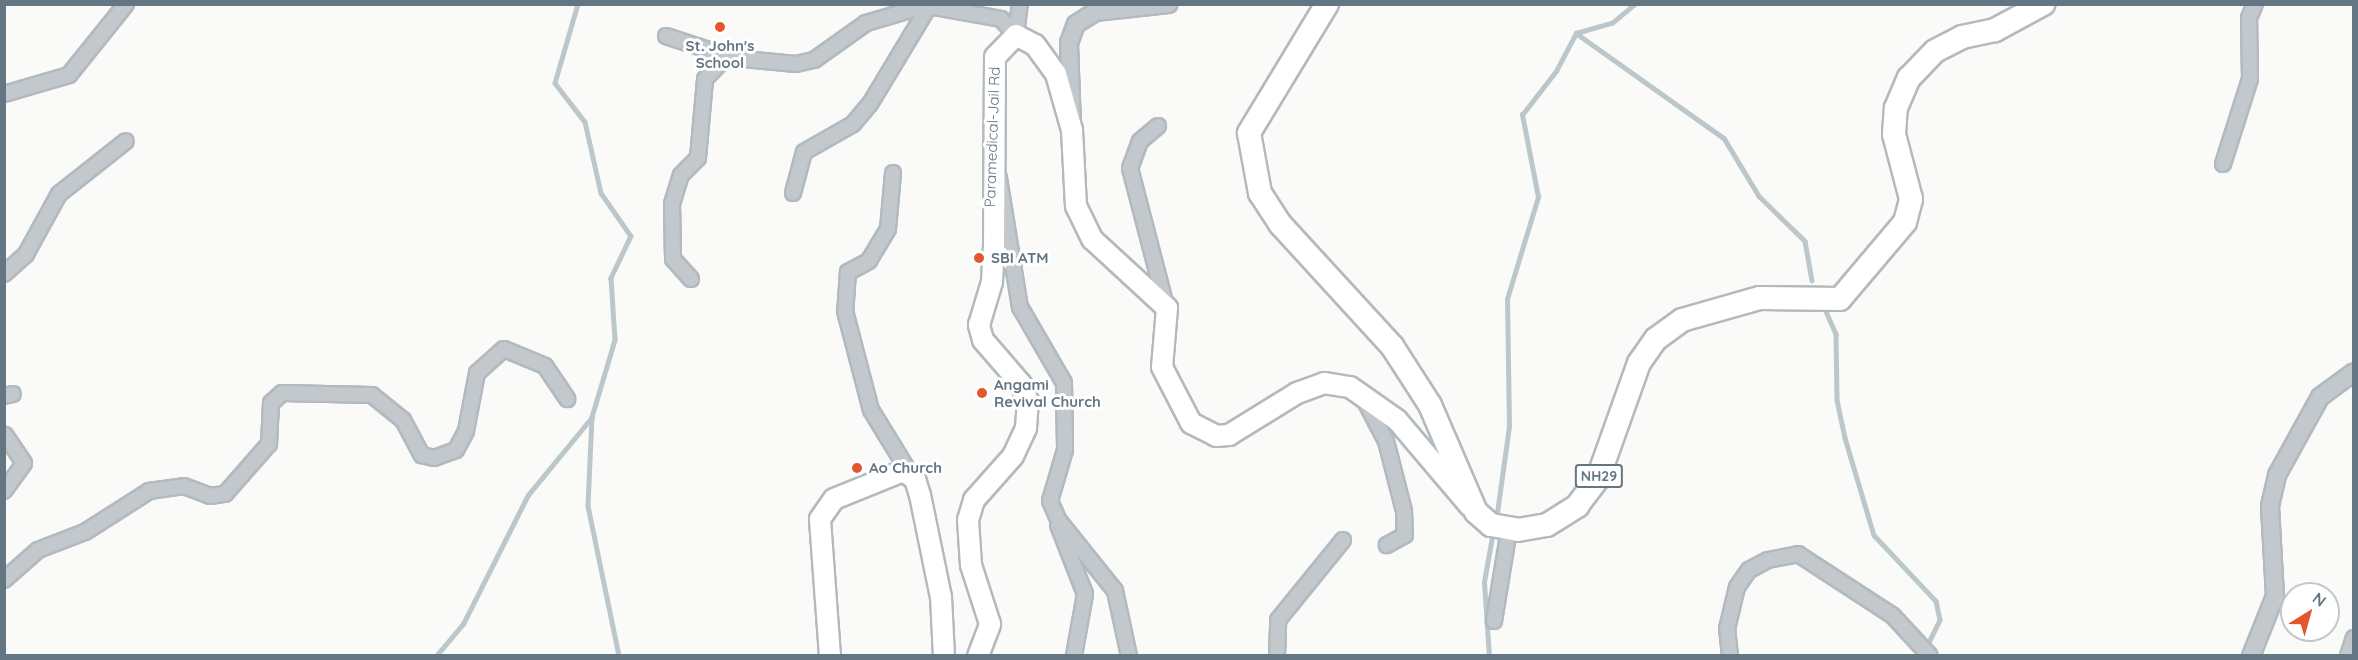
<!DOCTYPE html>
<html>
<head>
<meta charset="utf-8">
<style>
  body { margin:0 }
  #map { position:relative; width:2358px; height:660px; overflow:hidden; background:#fafaf8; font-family:Quicksand,sans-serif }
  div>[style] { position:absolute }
  .stream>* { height:4.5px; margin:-2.25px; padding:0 2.25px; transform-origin:2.25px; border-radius:2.25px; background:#bbc7cb }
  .roads { filter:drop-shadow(2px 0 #b3babf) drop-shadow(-2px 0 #b3babf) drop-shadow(0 2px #b3babf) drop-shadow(0 -2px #b3babf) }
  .minor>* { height:14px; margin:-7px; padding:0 7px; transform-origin:7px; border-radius:7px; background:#c3c8cc }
  .tertiary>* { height:16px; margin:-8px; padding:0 8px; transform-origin:8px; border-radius:8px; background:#c3c8cc }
  .secondary>* { height:20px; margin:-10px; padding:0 10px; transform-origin:10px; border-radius:10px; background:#fff }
  .trunk>* { height:22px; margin:-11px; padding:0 11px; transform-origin:11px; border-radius:11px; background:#fff }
  .dots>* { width:16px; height:16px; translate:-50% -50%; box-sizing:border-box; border:3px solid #fff; border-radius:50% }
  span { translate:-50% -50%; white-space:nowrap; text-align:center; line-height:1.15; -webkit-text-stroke:6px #fff; paint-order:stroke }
  .shield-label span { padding:2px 4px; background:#fff; border:2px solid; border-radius:4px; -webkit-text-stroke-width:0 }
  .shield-label { font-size:14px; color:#657683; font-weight:700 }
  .poi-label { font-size:15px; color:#657683; font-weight:700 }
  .left { translate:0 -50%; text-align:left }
  .street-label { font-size:15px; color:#657683 }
  .frame { position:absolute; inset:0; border:6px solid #657683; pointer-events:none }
  .north { position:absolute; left:2280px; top:582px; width:60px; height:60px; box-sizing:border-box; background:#fff; border:2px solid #c1c8cd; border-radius:50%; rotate:37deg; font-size:16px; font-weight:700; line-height:24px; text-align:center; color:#657683 }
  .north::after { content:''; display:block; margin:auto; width:21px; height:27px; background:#e4572e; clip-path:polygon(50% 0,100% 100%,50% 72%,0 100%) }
</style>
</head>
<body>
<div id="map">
  <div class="stream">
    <div style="left:578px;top:4px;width:82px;rotate:106.2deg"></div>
    <div style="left:555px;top:83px;width:49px;rotate:52.4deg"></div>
    <div style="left:585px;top:122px;width:73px;rotate:77.3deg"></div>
    <div style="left:601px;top:193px;width:52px;rotate:55.1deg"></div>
    <div style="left:631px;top:236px;width:47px;rotate:115.5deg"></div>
    <div style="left:611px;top:278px;width:62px;rotate:86.3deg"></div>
    <div style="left:615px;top:340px;width:80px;rotate:106.6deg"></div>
    <div style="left:592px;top:417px;width:89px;rotate:92.6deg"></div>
    <div style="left:588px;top:506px;width:153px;rotate:78.3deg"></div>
    <div style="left:1576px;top:33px;width:181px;rotate:35.4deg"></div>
    <div style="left:1724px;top:138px;width:68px;rotate:58.9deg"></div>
    <div style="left:1759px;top:196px;width:64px;rotate:44.4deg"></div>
    <div style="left:1805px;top:241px;width:40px;rotate:80deg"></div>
    <div style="left:1824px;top:307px;width:30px;rotate:66deg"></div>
    <div style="left:1836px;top:334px;width:66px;rotate:89.1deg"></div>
    <div style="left:1837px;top:400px;width:39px;rotate:78deg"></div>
    <div style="left:1845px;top:438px;width:101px;rotate:73.4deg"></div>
    <div style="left:1874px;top:535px;width:91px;rotate:46.8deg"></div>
    <div style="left:1936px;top:601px;width:19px;rotate:78deg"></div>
    <div style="left:1940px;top:620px;width:32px;rotate:116deg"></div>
    <div style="left:1496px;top:520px;width:95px;rotate:-82.1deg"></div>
    <div style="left:1509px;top:426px;width:127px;rotate:-90.9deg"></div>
    <div style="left:1507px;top:299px;width:107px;rotate:-73.1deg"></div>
    <div style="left:1538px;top:197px;width:84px;rotate:-101deg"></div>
    <div style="left:1522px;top:115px;width:56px;rotate:-52.3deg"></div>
    <div style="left:1556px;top:71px;width:43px;rotate:-62.2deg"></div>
    <div style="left:1576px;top:33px;width:37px;rotate:-16deg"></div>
    <div style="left:1612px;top:23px;width:30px;rotate:-40deg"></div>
    <div style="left:436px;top:656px;width:42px;rotate:-49.8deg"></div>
    <div style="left:463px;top:624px;width:144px;rotate:-63.3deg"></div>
    <div style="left:528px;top:495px;width:101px;rotate:-50.6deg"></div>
    <div style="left:1489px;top:656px;width:74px;rotate:-93.9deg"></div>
    <div style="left:1484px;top:582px;width:52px;rotate:-80deg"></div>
  </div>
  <div class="roads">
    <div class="minor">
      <div style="left:1016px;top:35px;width:31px;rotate:-83deg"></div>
      <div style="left:666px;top:36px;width:71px;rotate:18.2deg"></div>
      <div style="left:733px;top:58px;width:63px;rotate:5.4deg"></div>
      <div style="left:796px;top:64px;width:18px;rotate:-13deg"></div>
      <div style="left:814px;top:60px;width:64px;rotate:-35.4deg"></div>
      <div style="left:866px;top:23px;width:64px;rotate:-16.4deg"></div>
      <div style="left:4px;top:94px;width:68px;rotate:-16.3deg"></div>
      <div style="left:69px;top:75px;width:91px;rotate:-51.2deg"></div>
      <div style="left:1158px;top:126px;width:23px;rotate:140deg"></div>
      <div style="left:1140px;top:141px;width:29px;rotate:110deg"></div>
      <div style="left:1130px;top:168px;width:143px;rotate:75.4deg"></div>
      <div style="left:2223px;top:164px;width:89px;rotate:-72.4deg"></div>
      <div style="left:2250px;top:79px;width:61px;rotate:-90.9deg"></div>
      <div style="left:2249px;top:18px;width:15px;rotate:-67deg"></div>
      <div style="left:893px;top:173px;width:56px;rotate:95.1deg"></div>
      <div style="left:888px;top:229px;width:37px;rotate:121deg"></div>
      <div style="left:869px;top:261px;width:24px;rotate:152deg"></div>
      <div style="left:848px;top:272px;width:39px;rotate:94deg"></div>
      <div style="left:845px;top:311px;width:102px;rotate:75.3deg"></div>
      <div style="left:871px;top:410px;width:73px;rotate:58.5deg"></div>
      <div style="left:999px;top:178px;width:131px;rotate:80.8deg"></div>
      <div style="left:1020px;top:307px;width:88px;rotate:59.9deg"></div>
      <div style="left:1064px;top:383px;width:67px;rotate:89.1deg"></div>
      <div style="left:1065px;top:450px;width:53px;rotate:106.4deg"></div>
      <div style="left:1050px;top:501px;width:22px;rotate:66deg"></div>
      <div style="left:1059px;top:521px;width:90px;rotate:51.3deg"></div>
      <div style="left:1115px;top:591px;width:66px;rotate:77.8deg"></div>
      <div style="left:793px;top:193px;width:42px;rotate:-75deg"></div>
      <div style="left:804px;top:152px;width:56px;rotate:-29.7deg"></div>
      <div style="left:853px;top:124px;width:26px;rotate:-50deg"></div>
      <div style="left:870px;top:104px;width:114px;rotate:-59deg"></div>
      <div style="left:929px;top:6px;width:73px;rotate:10.2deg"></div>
      <div style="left:1001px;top:19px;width:22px;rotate:47deg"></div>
      <div style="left:4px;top:274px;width:30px;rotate:-42deg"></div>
      <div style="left:26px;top:254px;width:68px;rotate:-61.2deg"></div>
      <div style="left:59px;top:194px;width:85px;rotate:-38.3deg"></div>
      <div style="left:691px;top:279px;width:27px;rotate:-132deg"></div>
      <div style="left:673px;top:259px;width:55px;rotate:-91deg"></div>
      <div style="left:672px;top:204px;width:30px;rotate:-73deg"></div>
      <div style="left:681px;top:175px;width:24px;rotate:-45deg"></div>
      <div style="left:698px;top:158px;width:79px;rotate:-84.9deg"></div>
      <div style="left:705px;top:79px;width:32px;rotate:-46deg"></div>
      <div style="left:4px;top:396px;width:9px;rotate:-13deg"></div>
      <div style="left:1364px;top:399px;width:47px;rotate:62.4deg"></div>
      <div style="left:1386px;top:441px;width:72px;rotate:75.6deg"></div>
      <div style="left:1404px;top:511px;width:24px;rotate:88deg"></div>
      <div style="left:1405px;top:535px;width:21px;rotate:151deg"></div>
      <div style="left:4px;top:491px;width:34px;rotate:-54deg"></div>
      <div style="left:24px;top:463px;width:34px;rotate:-124deg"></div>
      <div style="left:1058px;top:525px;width:74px;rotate:68.6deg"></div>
      <div style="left:1085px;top:594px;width:63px;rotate:100.1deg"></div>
      <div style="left:4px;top:580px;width:45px;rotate:-41.4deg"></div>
      <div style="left:38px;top:550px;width:50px;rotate:-21deg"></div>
      <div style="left:85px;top:532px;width:76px;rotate:-32.6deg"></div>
      <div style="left:149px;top:491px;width:35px;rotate:-8deg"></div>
      <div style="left:184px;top:486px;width:28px;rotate:21deg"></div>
      <div style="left:210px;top:496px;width:15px;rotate:-8deg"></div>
      <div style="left:225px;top:494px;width:67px;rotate:-48.7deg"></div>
      <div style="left:269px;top:444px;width:41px;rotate:-87.2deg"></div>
      <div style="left:271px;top:403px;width:15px;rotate:-42deg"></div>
      <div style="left:282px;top:393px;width:90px;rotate:1.3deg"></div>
      <div style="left:372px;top:395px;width:40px;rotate:39deg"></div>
      <div style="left:403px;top:420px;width:40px;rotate:62deg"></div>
      <div style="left:422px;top:455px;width:12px;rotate:14deg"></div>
      <div style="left:434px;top:458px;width:23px;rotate:-20deg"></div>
      <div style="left:456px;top:450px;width:21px;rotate:-62deg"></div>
      <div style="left:466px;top:431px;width:59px;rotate:-79.3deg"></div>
      <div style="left:477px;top:373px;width:36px;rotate:-42deg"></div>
      <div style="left:504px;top:349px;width:44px;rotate:22.5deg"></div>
      <div style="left:545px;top:366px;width:40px;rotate:56deg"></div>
      <div style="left:1494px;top:621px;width:93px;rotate:-80.7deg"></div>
      <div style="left:1277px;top:656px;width:36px;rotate:-88deg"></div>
      <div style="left:1278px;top:620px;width:103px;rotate:-50.9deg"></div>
      <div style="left:1730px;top:656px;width:27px;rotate:-96deg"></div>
      <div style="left:1727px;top:629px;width:43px;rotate:-76.6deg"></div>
      <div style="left:1737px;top:587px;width:21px;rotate:-55deg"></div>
      <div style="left:1749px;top:570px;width:21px;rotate:-28deg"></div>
      <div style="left:1768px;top:560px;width:31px;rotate:-11deg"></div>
      <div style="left:1798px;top:554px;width:113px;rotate:33.1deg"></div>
      <div style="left:1893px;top:616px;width:54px;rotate:47.2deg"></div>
      <div style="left:2348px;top:656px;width:19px;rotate:-72deg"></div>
    </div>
    <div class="tertiary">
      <div style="left:1072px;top:126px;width:83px;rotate:-92.1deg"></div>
      <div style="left:1069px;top:43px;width:20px;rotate:-70deg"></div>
      <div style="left:1076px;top:24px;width:22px;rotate:-32deg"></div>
      <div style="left:1095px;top:12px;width:74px;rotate:-6.2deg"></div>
      <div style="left:2251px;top:656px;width:65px;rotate:-68.2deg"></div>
      <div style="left:2275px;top:596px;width:90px;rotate:-93.2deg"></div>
      <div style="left:2270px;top:506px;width:32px;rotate:-77deg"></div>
      <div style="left:2277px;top:475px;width:89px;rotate:-61.1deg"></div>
      <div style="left:2320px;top:397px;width:42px;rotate:-36.3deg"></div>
    </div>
    <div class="secondary">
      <div style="left:830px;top:656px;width:137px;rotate:-94.2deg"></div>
      <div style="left:820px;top:519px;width:24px;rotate:-55deg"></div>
      <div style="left:834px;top:499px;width:74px;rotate:-22.1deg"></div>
      <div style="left:903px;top:471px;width:14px;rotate:34deg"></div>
      <div style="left:915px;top:479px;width:17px;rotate:73deg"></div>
      <div style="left:920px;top:495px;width:104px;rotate:78.4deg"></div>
      <div style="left:941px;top:597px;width:59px;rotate:87.1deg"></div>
      <div style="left:978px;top:656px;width:34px;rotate:-69deg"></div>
      <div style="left:990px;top:624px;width:62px;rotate:-107.9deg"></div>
      <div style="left:971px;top:565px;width:45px;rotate:-93.8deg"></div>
      <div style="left:968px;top:520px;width:21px;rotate:-73deg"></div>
      <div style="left:974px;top:500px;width:59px;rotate:-48.4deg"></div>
      <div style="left:1013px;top:456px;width:31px;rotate:-65deg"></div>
      <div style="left:1026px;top:428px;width:27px;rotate:-86deg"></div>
      <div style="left:1028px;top:401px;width:18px;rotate:-112deg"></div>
      <div style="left:1021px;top:384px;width:58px;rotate:-130.8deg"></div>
      <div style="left:983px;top:340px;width:16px;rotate:-105deg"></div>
      <div style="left:979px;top:325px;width:45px;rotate:-73.2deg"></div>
      <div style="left:992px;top:282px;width:33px;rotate:-87deg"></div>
      <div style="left:994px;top:249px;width:192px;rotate:-89.7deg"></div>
      <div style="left:995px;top:57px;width:30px;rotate:-46deg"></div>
      <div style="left:1016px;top:35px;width:21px;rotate:28deg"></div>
      <div style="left:1035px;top:45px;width:36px;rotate:54deg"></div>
      <div style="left:1056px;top:74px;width:58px;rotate:74.1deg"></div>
      <div style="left:1072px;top:130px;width:76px;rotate:87deg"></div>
      <div style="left:1076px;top:206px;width:37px;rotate:64deg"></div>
      <div style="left:1092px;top:239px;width:102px;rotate:42.6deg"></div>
      <div style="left:1167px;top:308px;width:59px;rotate:94.8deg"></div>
      <div style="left:1162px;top:367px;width:63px;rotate:62.6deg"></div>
      <div style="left:1191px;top:423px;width:28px;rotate:27deg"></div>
      <div style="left:1216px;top:436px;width:13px;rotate:-4deg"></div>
      <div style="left:1229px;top:435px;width:80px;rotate:-31.7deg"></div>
      <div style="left:1297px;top:393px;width:29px;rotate:-20deg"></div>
      <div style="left:1324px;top:383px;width:26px;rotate:9deg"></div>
      <div style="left:1350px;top:387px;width:57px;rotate:35.1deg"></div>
      <div style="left:1397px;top:420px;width:113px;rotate:49.7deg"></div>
    </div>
    <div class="trunk">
      <div style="left:1327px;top:4px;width:151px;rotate:121.2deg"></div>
      <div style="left:1249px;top:133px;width:61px;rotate:79.6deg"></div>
      <div style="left:1260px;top:193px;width:38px;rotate:57deg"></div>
      <div style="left:1281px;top:225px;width:164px;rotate:47.5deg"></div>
      <div style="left:1392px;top:346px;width:70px;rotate:57.2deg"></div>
      <div style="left:1430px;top:405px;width:116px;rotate:66.7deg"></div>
      <div style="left:1476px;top:512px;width:20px;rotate:41deg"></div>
      <div style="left:1491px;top:525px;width:27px;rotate:10deg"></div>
      <div style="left:1518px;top:530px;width:29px;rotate:-10deg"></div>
      <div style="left:1547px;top:525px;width:36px;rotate:-32deg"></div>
      <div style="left:1577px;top:506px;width:35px;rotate:-53deg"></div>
      <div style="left:1598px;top:478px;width:122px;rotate:-70.4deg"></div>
      <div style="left:1639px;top:363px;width:29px;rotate:-55deg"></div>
      <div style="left:1656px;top:339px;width:32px;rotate:-36deg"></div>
      <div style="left:1682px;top:320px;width:81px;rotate:-15.8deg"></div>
      <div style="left:1760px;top:298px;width:80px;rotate:0.7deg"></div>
      <div style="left:1840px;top:299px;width:101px;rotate:-49.8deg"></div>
      <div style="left:1905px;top:222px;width:24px;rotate:-75deg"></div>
      <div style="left:1911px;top:199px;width:67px;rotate:-104.7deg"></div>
      <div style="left:1894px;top:134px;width:26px;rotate:-86deg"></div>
      <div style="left:1896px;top:108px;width:33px;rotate:-67deg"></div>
      <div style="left:1909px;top:78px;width:37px;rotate:-46deg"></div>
      <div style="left:1935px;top:51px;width:30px;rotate:-27deg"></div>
      <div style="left:1962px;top:37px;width:34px;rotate:-12deg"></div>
      <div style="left:1995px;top:30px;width:55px;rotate:-28.4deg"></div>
    </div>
  </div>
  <div class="dots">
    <div style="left:720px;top:27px;background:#e4572e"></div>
    <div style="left:979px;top:258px;background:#e4572e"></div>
    <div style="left:982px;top:393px;background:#e4572e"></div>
    <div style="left:857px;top:468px;background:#e4572e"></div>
  </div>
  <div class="shield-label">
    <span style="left:1599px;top:476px">NH29</span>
  </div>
  <div class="poi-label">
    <span style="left:720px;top:54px">St. John's<br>School</span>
    <span class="left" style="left:991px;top:258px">SBI ATM</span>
    <span class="left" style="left:994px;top:393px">Angami<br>Revival Church</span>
    <span class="left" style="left:869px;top:468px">Ao Church</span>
  </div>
  <div class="street-label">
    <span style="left:992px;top:137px;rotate:-88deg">Paramedical-Jail Rd</span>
  </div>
  <div class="frame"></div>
  <div class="north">N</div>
</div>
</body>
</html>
